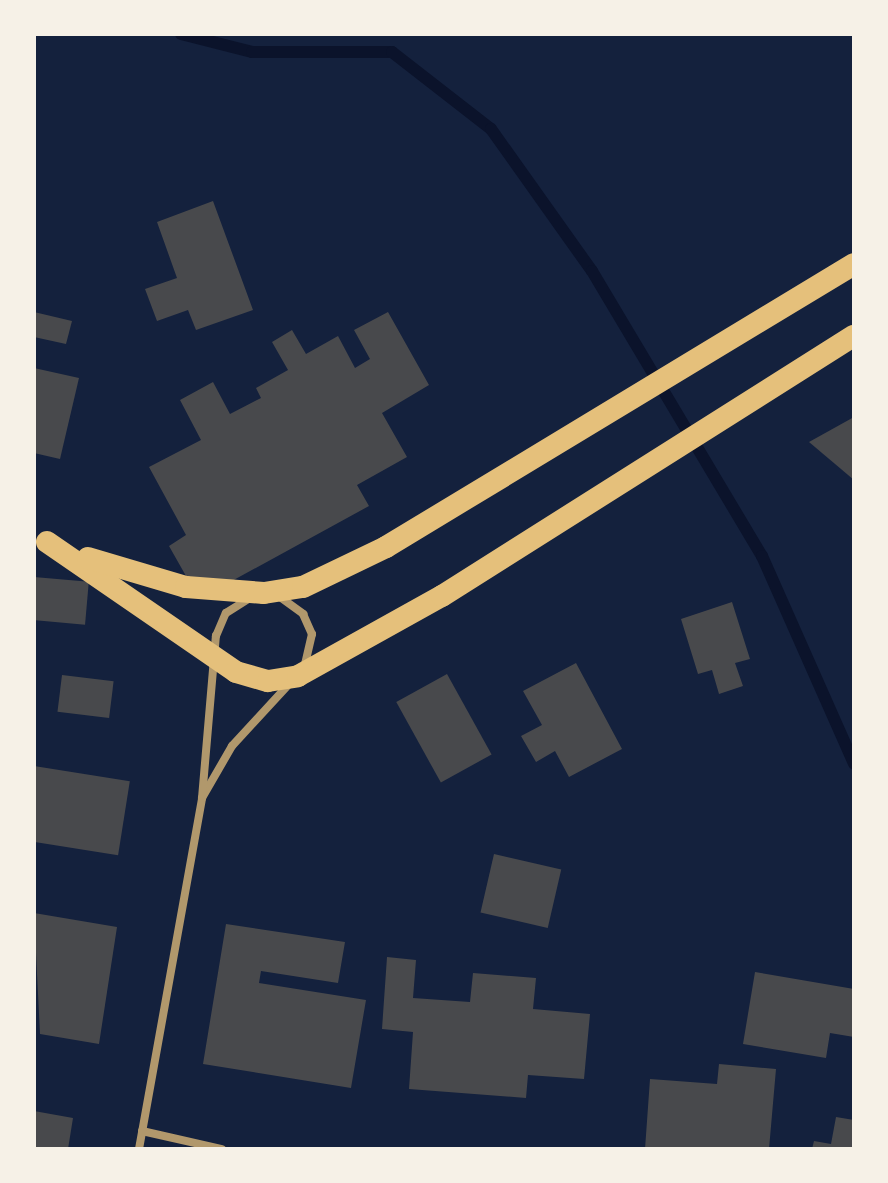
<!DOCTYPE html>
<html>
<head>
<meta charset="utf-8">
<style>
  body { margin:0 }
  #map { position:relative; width:888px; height:1183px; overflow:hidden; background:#14213d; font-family:"Public Sans",sans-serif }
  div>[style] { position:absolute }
  .stream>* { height:12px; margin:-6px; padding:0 6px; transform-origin:6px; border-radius:6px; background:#0b132b }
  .building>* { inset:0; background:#48494c; transform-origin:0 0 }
  .minor>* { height:8px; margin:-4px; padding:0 4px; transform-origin:4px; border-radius:4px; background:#b1986c }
  .trunk>* { height:22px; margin:-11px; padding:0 11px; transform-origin:11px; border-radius:11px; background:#e5c07b }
  span { translate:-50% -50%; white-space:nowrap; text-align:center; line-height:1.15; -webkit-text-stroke:6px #f6f1e7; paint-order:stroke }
  .frame { position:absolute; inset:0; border:36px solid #f6f1e7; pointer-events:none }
</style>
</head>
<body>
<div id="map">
  <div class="stream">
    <div style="left:181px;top:34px;width:73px;rotate:14.2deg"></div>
    <div style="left:252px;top:52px;width:140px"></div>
    <div style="left:392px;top:52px;width:125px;rotate:37.9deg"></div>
    <div style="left:491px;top:129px;width:174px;rotate:54.6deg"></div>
    <div style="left:592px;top:271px;width:332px;rotate:59.2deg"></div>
    <div style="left:762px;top:556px;width:227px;rotate:66.1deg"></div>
  </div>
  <div class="building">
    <div style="clip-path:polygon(213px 201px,253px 310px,196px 330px,188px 310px,157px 321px,145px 289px,177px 278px,157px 222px)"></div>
    <div style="clip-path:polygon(34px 312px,72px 321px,66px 344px,34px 337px)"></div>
    <div style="clip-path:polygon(388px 312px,429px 385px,382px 413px,407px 457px,357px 485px,369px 506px,199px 599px,169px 546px,186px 535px,149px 467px,201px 440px,180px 400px,213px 382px,230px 414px,261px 398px,256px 388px,288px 370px,272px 342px,292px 330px,306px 354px,338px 336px,355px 368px,370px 359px,354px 330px)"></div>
    <div style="clip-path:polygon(34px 368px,79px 378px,60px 459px,34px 453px)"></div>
    <div style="clip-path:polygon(854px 417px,854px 480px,809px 442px)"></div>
    <div style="left:34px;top:577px;width:55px;height:43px;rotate:5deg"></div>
    <div style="clip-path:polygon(732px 602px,750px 659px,735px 663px,743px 686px,719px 694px,712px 670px,698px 674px,681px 619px)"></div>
    <div style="clip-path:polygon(576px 663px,622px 749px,569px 777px,555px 751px,536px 762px,521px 736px,542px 725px,523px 691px)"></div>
    <div style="left:447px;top:674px;width:92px;height:58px;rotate:61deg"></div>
    <div style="left:62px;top:675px;width:52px;height:37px;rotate:7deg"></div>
    <div style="left:34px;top:766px;width:97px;height:75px;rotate:9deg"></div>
    <div style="left:494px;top:854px;width:69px;height:60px;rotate:13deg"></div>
    <div style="clip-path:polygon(34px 913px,117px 927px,99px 1044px,40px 1034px)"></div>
    <div style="clip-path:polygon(226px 924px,345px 942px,338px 983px,261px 971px,259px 983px,366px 1000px,351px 1088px,203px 1064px)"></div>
    <div style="clip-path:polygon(387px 957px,416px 960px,413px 998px,470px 1002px,473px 973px,536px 978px,533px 1009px,590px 1014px,584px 1079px,528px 1075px,526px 1098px,409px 1089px,413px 1032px,382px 1029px)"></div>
    <div style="clip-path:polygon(755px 972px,854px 989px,854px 1037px,830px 1033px,826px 1058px,743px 1044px)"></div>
    <div style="clip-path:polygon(719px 1064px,776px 1069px,769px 1149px,645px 1149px,650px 1079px,717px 1084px)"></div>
    <div style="clip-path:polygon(34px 1111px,73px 1118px,68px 1149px,34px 1149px)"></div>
    <div style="clip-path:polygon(836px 1117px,854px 1120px,854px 1149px,812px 1149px,814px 1141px,831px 1144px)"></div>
  </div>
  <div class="minor">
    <div style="left:280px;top:597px;width:29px;rotate:36deg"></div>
    <div style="left:303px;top:614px;width:22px;rotate:66deg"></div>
    <div style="left:312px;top:634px;width:31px;rotate:103deg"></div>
    <div style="left:202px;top:798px;width:60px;rotate:-60deg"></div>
    <div style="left:232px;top:746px;width:84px;rotate:-47.4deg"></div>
    <div style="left:142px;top:1131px;width:82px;rotate:12.7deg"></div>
    <div style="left:139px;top:1149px;width:357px;rotate:-79.8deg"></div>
    <div style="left:202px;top:798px;width:163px;rotate:-85.1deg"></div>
    <div style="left:216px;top:636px;width:25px;rotate:-67deg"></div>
    <div style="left:226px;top:613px;width:26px;rotate:-32deg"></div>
  </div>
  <div class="trunk">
    <div style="left:47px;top:542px;width:229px;rotate:34.5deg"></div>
    <div style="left:236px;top:672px;width:33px;rotate:16deg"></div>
    <div style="left:268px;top:681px;width:30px;rotate:-9deg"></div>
    <div style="left:298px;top:676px;width:165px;rotate:-29.1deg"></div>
    <div style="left:442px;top:596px;width:487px;rotate:-32.3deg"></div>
    <div style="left:88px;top:558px;width:102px;rotate:16.5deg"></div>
    <div style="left:186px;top:587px;width:78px;rotate:4.4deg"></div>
    <div style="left:264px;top:593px;width:39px;rotate:-9deg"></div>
    <div style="left:303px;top:587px;width:92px;rotate:-25.7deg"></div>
    <div style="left:386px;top:547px;width:547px;rotate:-31.16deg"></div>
  </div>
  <div class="frame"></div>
</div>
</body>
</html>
